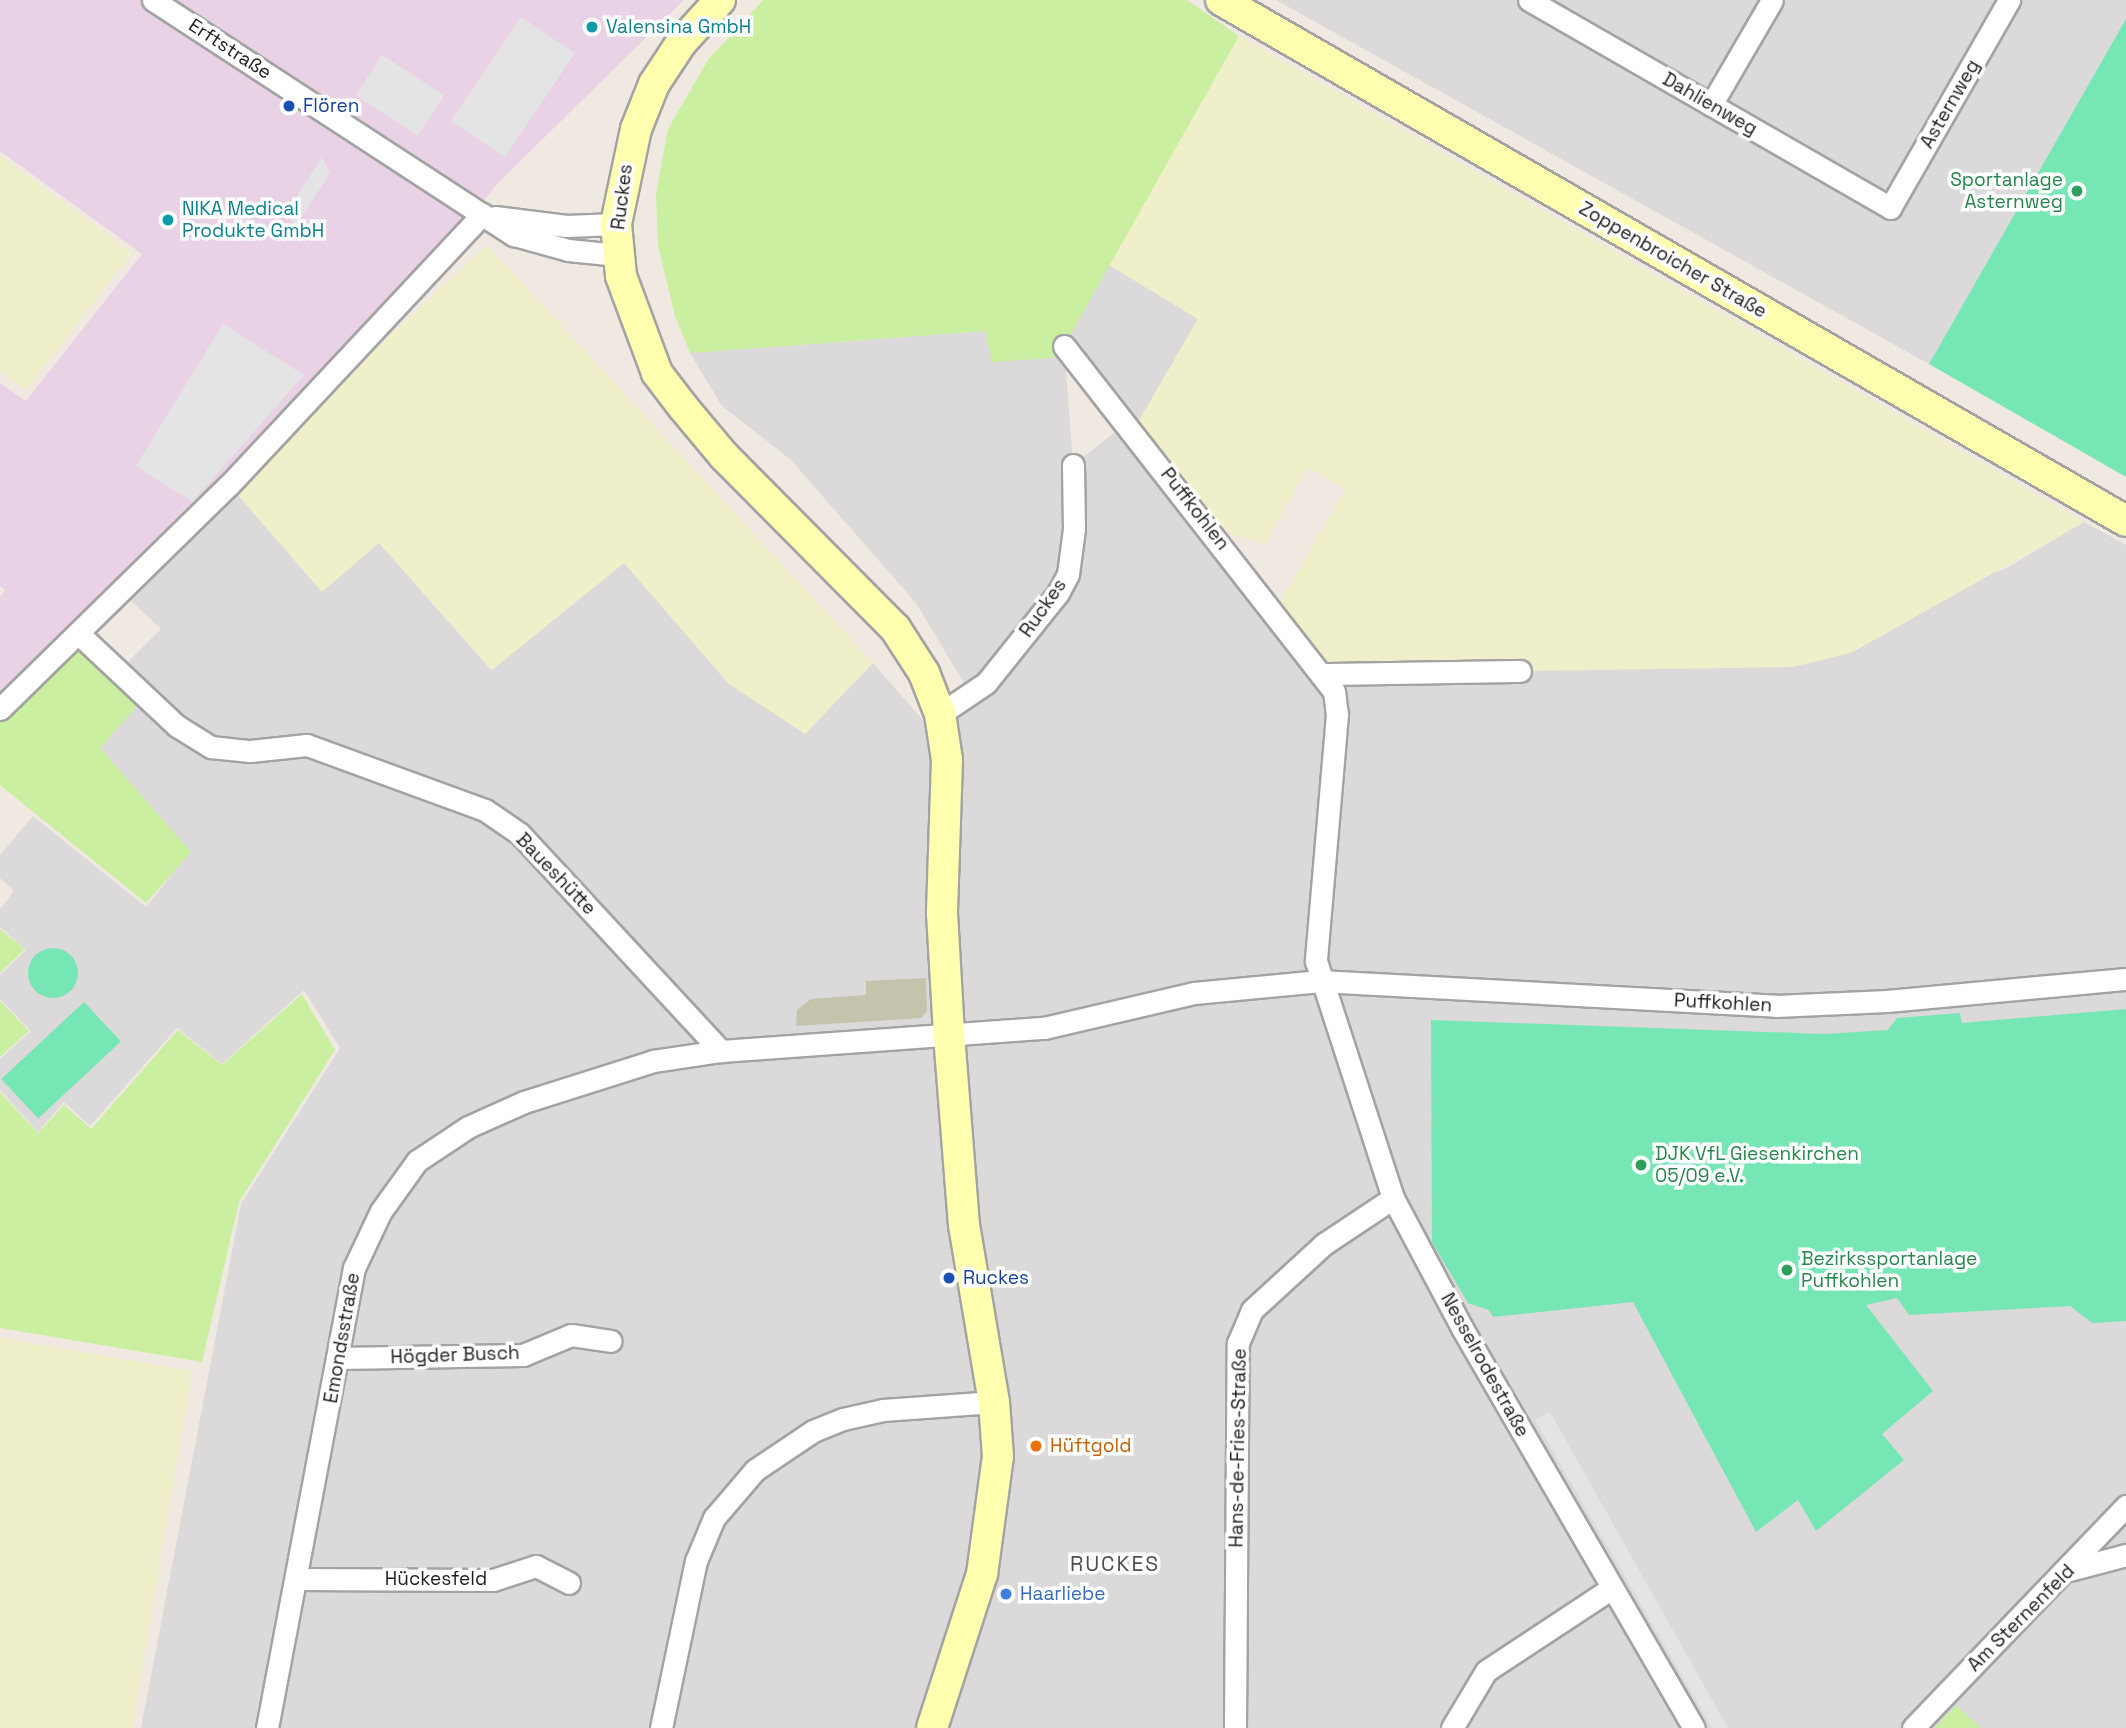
<!DOCTYPE html>
<html>
<head>
<meta charset="utf-8">
<style>
  body { margin:0 }
  #map { position:relative; width:2126px; height:1728px; overflow:hidden; background:#efe9e1; font-family:"Space Grotesk",sans-serif }
  div>[style] { position:absolute }
  .residential>* { inset:0; background:#dbd9d9 }
  .industrial>* { inset:0; background:#e9d2e6 }
  .construction>* { inset:0; background:#c4c3ac }
  .farmland>* { inset:0; background:#eff0ca }
  .grass>* { inset:0; background:#cbefa1 }
  .pitch>* { inset:0; background:#77e6b5; transform-origin:0 0 }
  .round { border-radius:50% }
  .parking>* { inset:0; background:#e4e4e4; transform-origin:0 0 }
  .roads { filter:drop-shadow(2px 0 #a3a3a3) drop-shadow(-2px 0 #a3a3a3) drop-shadow(0 2px #a3a3a3) drop-shadow(0 -2px #a3a3a3) }
  .street>* { height:21px; margin:-10.5px; padding:0 10.5px; transform-origin:10.5px; border-radius:10.5px; background:#fff }
  .secondary>* { height:30px; margin:-15px; padding:0 15px; transform-origin:15px; border-radius:15px; background:#ffffaf }
  .dots>* { width:19px; height:19px; translate:-50% -50%; box-sizing:border-box; border:4px solid #fff; border-radius:50% }
  span { translate:-50% -50%; white-space:nowrap; text-align:center; line-height:1.15; -webkit-text-stroke:7px #fff; paint-order:stroke }
  .culture-label { font-size:19px; color:#0d838f }
  .left { translate:0 -50%; text-align:left }
  .street-label { font-size:19px; color:#1c1c1c }
  .transit-label { font-size:19px; color:#164399 }
  .leisure-label { font-size:19px; color:#27864d }
  .right { translate:-100% -50%; text-align:right }
  .food-label { font-size:19px; color:#c56008 }
  .shop-label { font-size:19px; color:#366cbe }
  .neighbourhood-label { font-size:21px; color:#4f4f4f; letter-spacing:2px }
</style>
</head>
<body>
<div id="map">
  <div class="residential">
    <div style="clip-path:polygon(1276px 0,2126px 0,2126px 19px,1929px 364px)"></div>
    <div style="clip-path:polygon(1109px 265px,1198px 319px,1133px 431px,1325px 674px,2003px 570px,2084px 522px,2126px 545px,2126px 1728px,141px 1728px,241px 1204px,340px 1048px,304px 990px,222px 1064px,177px 1028px,90px 1126px,64px 1102px,38px 1132px,0 1090px,0 1059px,31px 1031px,0 999px,0 975px,26px 950px,0 927px,0 909px,14px 891px,0 878px,0 855px,33px 816px,146px 907px,190px 852px,100px 748px,145px 696px,119px 671px,161px 629px,122px 592px,229px 485px,379px 543px,491px 670px,624px 562px,729px 684px,805px 733px,873px 663px,923px 720px,971px 695px,916px 603px,791px 460px,722px 406px,690px 353px,986px 331px,1065px 357px,1073px 465px,1127px 423px,1064px 346px)"></div>
  </div>
  <div class="industrial">
    <div style="clip-path:polygon(0 0,684px 0,498px 183px,429px 267px,0 709px,0 597px,5px 590px,0 586px,0 383px,26px 401px,142px 254px,0 151px)"></div>
  </div>
  <div class="construction">
    <div style="clip-path:polygon(926px 978px,927px 1011px,921px 1018px,796px 1026px,797px 1010px,811px 999px,866px 995px,866px 981px)"></div>
  </div>
  <div class="farmland">
    <div style="clip-path:polygon(1239px 36px,2084px 522px,1851px 653px,1792px 667px,1324px 674px,1275px 610px,1346px 489px,1307px 468px,1265px 544px,1209px 527px,1133px 431px,1198px 319px,1109px 265px)"></div>
    <div style="clip-path:polygon(0 156px,132px 253px,26px 390px,0 371px)"></div>
    <div style="clip-path:polygon(487px 245px,873px 663px,805px 734px,729px 684px,624px 563px,492px 670px,379px 543px,322px 592px,229px 485px)"></div>
    <div style="clip-path:polygon(0 1338px,192px 1371px,132px 1728px,0 1728px)"></div>
  </div>
  <div class="grass">
    <div style="clip-path:polygon(763px 0,1187px 0,1239px 36px,1064px 346px,1065px 357px,992px 362px,985px 331px,690px 353px,675px 316px,658px 246px,656px 194px,668px 129px,708px 60px)"></div>
    <div style="clip-path:polygon(80px 635px,146px 696px,100px 748px,191px 852px,146px 903px,0 785px,0 709px)"></div>
    <div style="clip-path:polygon(0 929px,25px 949px,0 973px)"></div>
    <div style="clip-path:polygon(302px 994px,335px 1050px,239px 1202px,202px 1362px,0 1328px,0 1092px,38px 1133px,64px 1105px,91px 1129px,178px 1030px,222px 1065px)"></div>
    <div style="clip-path:polygon(0 1001px,29px 1031px,0 1057px)"></div>
    <div style="clip-path:polygon(1956px 1705px,1981px 1728px,1934px 1728px)"></div>
  </div>
  <div class="pitch">
    <div style="clip-path:polygon(2126px 19px,2126px 477px,1929px 364px)"></div>
    <div class="round" style="left:28px;top:948px;width:50px;height:50px"></div>
    <div style="left:84px;top:1002px;width:54px;height:113px;rotate:47deg"></div>
    <div style="clip-path:polygon(2126px 1009px,2126px 1321px,2092px 1323px,2070px 1306px,1909px 1315px,1897px 1298px,1866px 1305px,1933px 1391px,1882px 1434px,1904px 1460px,1816px 1531px,1798px 1500px,1756px 1532px,1633px 1302px,1493px 1317px,1489px 1310px,1468px 1303px,1432px 1242px,1431px 1020px,1825px 1034px,1888px 1030px,1897px 1018px,1960px 1013px,1962px 1023px)"></div>
  </div>
  <div class="parking">
    <div style="left:521px;top:17px;width:65px;height:125px;rotate:34deg"></div>
    <div style="left:382px;top:55px;width:74px;height:48px;rotate:33deg"></div>
    <div style="clip-path:polygon(322px 157px,330px 173px,295px 227px,286px 213px)"></div>
    <div style="clip-path:polygon(223px 324px,304px 375px,192px 502px,136px 466px)"></div>
    <div style="clip-path:polygon(1550px 1412px,1728px 1728px,1712px 1728px,1535px 1420px)"></div>
  </div>
  <div class="roads">
    <div class="street">
      <div style="left:153px;top:0;width:431px;rotate:33.1deg"></div>
      <div style="left:514px;top:235px;width:56px;rotate:15.5deg"></div>
      <div style="left:568px;top:250px;width:50px;rotate:5.7deg"></div>
      <div style="left:1529px;top:0;width:417px;rotate:29.9deg"></div>
      <div style="left:1890px;top:208px;width:240px;rotate:-60.2deg"></div>
      <div style="left:1711px;top:105px;width:121px;rotate:-59.8deg"></div>
      <div style="left:495px;top:217px;width:72px;rotate:7.2deg"></div>
      <div style="left:566px;top:226px;width:50px;rotate:-2.3deg"></div>
      <div style="left:1064px;top:346px;width:438px;rotate:52deg"></div>
      <div style="left:1334px;top:691px;width:23px;rotate:83deg"></div>
      <div style="left:1337px;top:714px;width:248px;rotate:94.9deg"></div>
      <div style="left:1316px;top:961px;width:249px;rotate:72deg"></div>
      <div style="left:1393px;top:1198px;width:147px;rotate:62deg"></div>
      <div style="left:1462px;top:1328px;width:462px;rotate:59.9deg"></div>
      <div style="left:80px;top:635px;width:133px;rotate:43.2deg"></div>
      <div style="left:177px;top:726px;width:40px;rotate:32deg"></div>
      <div style="left:211px;top:747px;width:39px;rotate:6deg"></div>
      <div style="left:250px;top:751px;width:57px;rotate:-6deg"></div>
      <div style="left:307px;top:745px;width:189px;rotate:20.1deg"></div>
      <div style="left:485px;top:810px;width:42px;rotate:34.4deg"></div>
      <div style="left:520px;top:834px;width:296px;rotate:47.2deg"></div>
      <div style="left:721px;top:1051px;width:324px;rotate:-4.1deg"></div>
      <div style="left:1044px;top:1028px;width:154px;rotate:-13.1deg"></div>
      <div style="left:1194px;top:993px;width:127px;rotate:-5.4deg"></div>
      <div style="left:1320px;top:981px;width:457px;rotate:3.1deg"></div>
      <div style="left:1776px;top:1006px;width:111px;rotate:-2.6deg"></div>
      <div style="left:1887px;top:1001px;width:240px;rotate:-5.3deg"></div>
      <div style="left:1324px;top:674px;width:196px;rotate:-0.9deg"></div>
      <div style="left:0;top:709px;width:320px;rotate:-44.4deg"></div>
      <div style="left:229px;top:485px;width:371px;rotate:-46.9deg"></div>
      <div style="left:940px;top:714px;width:55px;rotate:-34deg"></div>
      <div style="left:986px;top:683px;width:115px;rotate:-51.3deg"></div>
      <div style="left:1058px;top:593px;width:21px;rotate:-62deg"></div>
      <div style="left:1068px;top:574px;width:45px;rotate:-82.4deg"></div>
      <div style="left:1074px;top:529px;width:64px;rotate:-90.9deg"></div>
      <div style="left:337px;top:1358px;width:186px;rotate:-0.9deg"></div>
      <div style="left:523px;top:1355px;width:52px;rotate:-22.6deg"></div>
      <div style="left:571px;top:1335px;width:40px;rotate:8.5deg"></div>
      <div style="left:2069px;top:1570px;width:59px;rotate:-14.7deg"></div>
      <div style="left:298px;top:1579px;width:195px;rotate:0.3deg"></div>
      <div style="left:493px;top:1580px;width:45px;rotate:-18deg"></div>
      <div style="left:536px;top:1566px;width:37px;rotate:27deg"></div>
      <div style="left:267px;top:1728px;width:468px;rotate:-79.3deg"></div>
      <div style="left:354px;top:1268px;width:63px;rotate:-64.7deg"></div>
      <div style="left:381px;top:1211px;width:62px;rotate:-54.2deg"></div>
      <div style="left:417px;top:1161px;width:61px;rotate:-33.7deg"></div>
      <div style="left:468px;top:1127px;width:61px;rotate:-24.1deg"></div>
      <div style="left:524px;top:1102px;width:135px;rotate:-17.6deg"></div>
      <div style="left:653px;top:1061px;width:69px;rotate:-8.4deg"></div>
      <div style="left:661px;top:1728px;width:171px;rotate:-78.2deg"></div>
      <div style="left:696px;top:1561px;width:47px;rotate:-67.3deg"></div>
      <div style="left:714px;top:1518px;width:63px;rotate:-49.5deg"></div>
      <div style="left:755px;top:1470px;width:70px;rotate:-33.9deg"></div>
      <div style="left:813px;top:1431px;width:32px;rotate:-22deg"></div>
      <div style="left:843px;top:1419px;width:41px;rotate:-12.7deg"></div>
      <div style="left:883px;top:1410px;width:111px;rotate:-4.1deg"></div>
      <div style="left:1235px;top:1728px;width:385px;rotate:-89.6deg"></div>
      <div style="left:1238px;top:1343px;width:36px;rotate:-67deg"></div>
      <div style="left:1252px;top:1310px;width:98px;rotate:-42.5deg"></div>
      <div style="left:1324px;top:1244px;width:83px;rotate:-33.7deg"></div>
      <div style="left:1452px;top:1728px;width:66px;rotate:-59.2deg"></div>
      <div style="left:1486px;top:1671px;width:151px;rotate:-33.4deg"></div>
      <div style="left:1913px;top:1728px;width:308px;rotate:-46.2deg"></div>
    </div>
    <div class="secondary">
      <div style="left:720px;top:0;width:58px;rotate:132.2deg"></div>
      <div style="left:681px;top:43px;width:49px;rotate:123.4deg"></div>
      <div style="left:654px;top:84px;width:48px;rotate:111.8deg"></div>
      <div style="left:636px;top:129px;width:97px;rotate:101.9deg"></div>
      <div style="left:616px;top:224px;width:52px;rotate:84.5deg"></div>
      <div style="left:621px;top:276px;width:103px;rotate:69.6deg"></div>
      <div style="left:657px;top:373px;width:43px;rotate:52.6deg"></div>
      <div style="left:683px;top:407px;width:64px;rotate:50.1deg"></div>
      <div style="left:724px;top:456px;width:243px;rotate:45.2deg"></div>
      <div style="left:895px;top:628px;width:54px;rotate:57.2deg"></div>
      <div style="left:924px;top:673px;width:44px;rotate:68.7deg"></div>
      <div style="left:940px;top:714px;width:47px;rotate:81.3deg"></div>
      <div style="left:947px;top:760px;width:153px;rotate:91.9deg"></div>
      <div style="left:942px;top:913px;width:122px;rotate:86.7deg"></div>
      <div style="left:949px;top:1035px;width:191px;rotate:85.5deg"></div>
      <div style="left:964px;top:1225px;width:180px;rotate:80.4deg"></div>
      <div style="left:994px;top:1402px;width:54px;rotate:85.8deg"></div>
      <div style="left:998px;top:1456px;width:119px;rotate:97.7deg"></div>
      <div style="left:982px;top:1574px;width:162px;rotate:108deg"></div>
      <div style="left:1221px;top:0;width:1044px;rotate:29.93deg"></div>
    </div>
  </div>
  <div class="dots">
    <div style="left:592px;top:27px;background:#0f9aa8"></div>
    <div style="left:289px;top:106px;background:#1a4fb4"></div>
    <div style="left:2077px;top:191px;background:#2e9e5b"></div>
    <div style="left:168px;top:220px;background:#0f9aa8"></div>
    <div style="left:1641px;top:1165px;background:#2e9e5b"></div>
    <div style="left:1787px;top:1270px;background:#2e9e5b"></div>
    <div style="left:949px;top:1278px;background:#1a4fb4"></div>
    <div style="left:1036px;top:1446px;background:#e8710a"></div>
    <div style="left:1006px;top:1594px;background:#3f7fe0"></div>
  </div>
  <div class="culture-label">
    <span class="left" style="left:606px;top:27px">Valensina GmbH</span>
    <span class="left" style="left:182px;top:220px">NIKA Medical<br>Produkte GmbH</span>
  </div>
  <div class="street-label">
    <span style="left:230px;top:49px;rotate:33deg">Erftstraße</span>
    <span style="left:1710px;top:104px;rotate:30deg">Dahlienweg</span>
    <span style="left:1950px;top:104px;rotate:-60deg">Asternweg</span>
    <span style="left:622px;top:197px;rotate:-83deg">Ruckes</span>
    <span style="left:1673px;top:260px;rotate:30deg">Zoppenbroicher Straße</span>
    <span style="left:1195px;top:509px;rotate:52deg">Puffkohlen</span>
    <span style="left:1043px;top:608px;rotate:-55deg">Ruckes</span>
    <span style="left:556px;top:874px;rotate:46deg">Baueshütte</span>
    <span style="left:1723px;top:1003px;rotate:3deg">Puffkohlen</span>
    <span style="left:342px;top:1338px;rotate:-80deg">Emondsstraße</span>
    <span style="left:455px;top:1355px;rotate:-2deg">Högder Busch</span>
    <span style="left:1485px;top:1365px;rotate:61deg">Nesselrodestraße</span>
    <span style="left:1238px;top:1448px;rotate:-89deg">Hans-de-Fries-Straße</span>
    <span style="left:436px;top:1579px">Hückesfeld</span>
    <span style="left:2021px;top:1618px;rotate:-45deg">Am Sternenfeld</span>
  </div>
  <div class="transit-label">
    <span class="left" style="left:303px;top:106px">Flören</span>
    <span class="left" style="left:963px;top:1278px">Ruckes</span>
  </div>
  <div class="leisure-label">
    <span class="right" style="left:2063px;top:191px">Sportanlage<br>Asternweg</span>
    <span class="left" style="left:1655px;top:1165px">DJK VfL Giesenkirchen<br>05/09 e.V.</span>
    <span class="left" style="left:1801px;top:1270px">Bezirkssportanlage<br>Puffkohlen</span>
  </div>
  <div class="food-label">
    <span class="left" style="left:1050px;top:1446px">Hüftgold</span>
  </div>
  <div class="shop-label">
    <span class="left" style="left:1020px;top:1594px">Haarliebe</span>
  </div>
  <div class="neighbourhood-label">
    <span style="left:1115px;top:1564px">RUCKES</span>
  </div>
</div>
</body>
</html>
